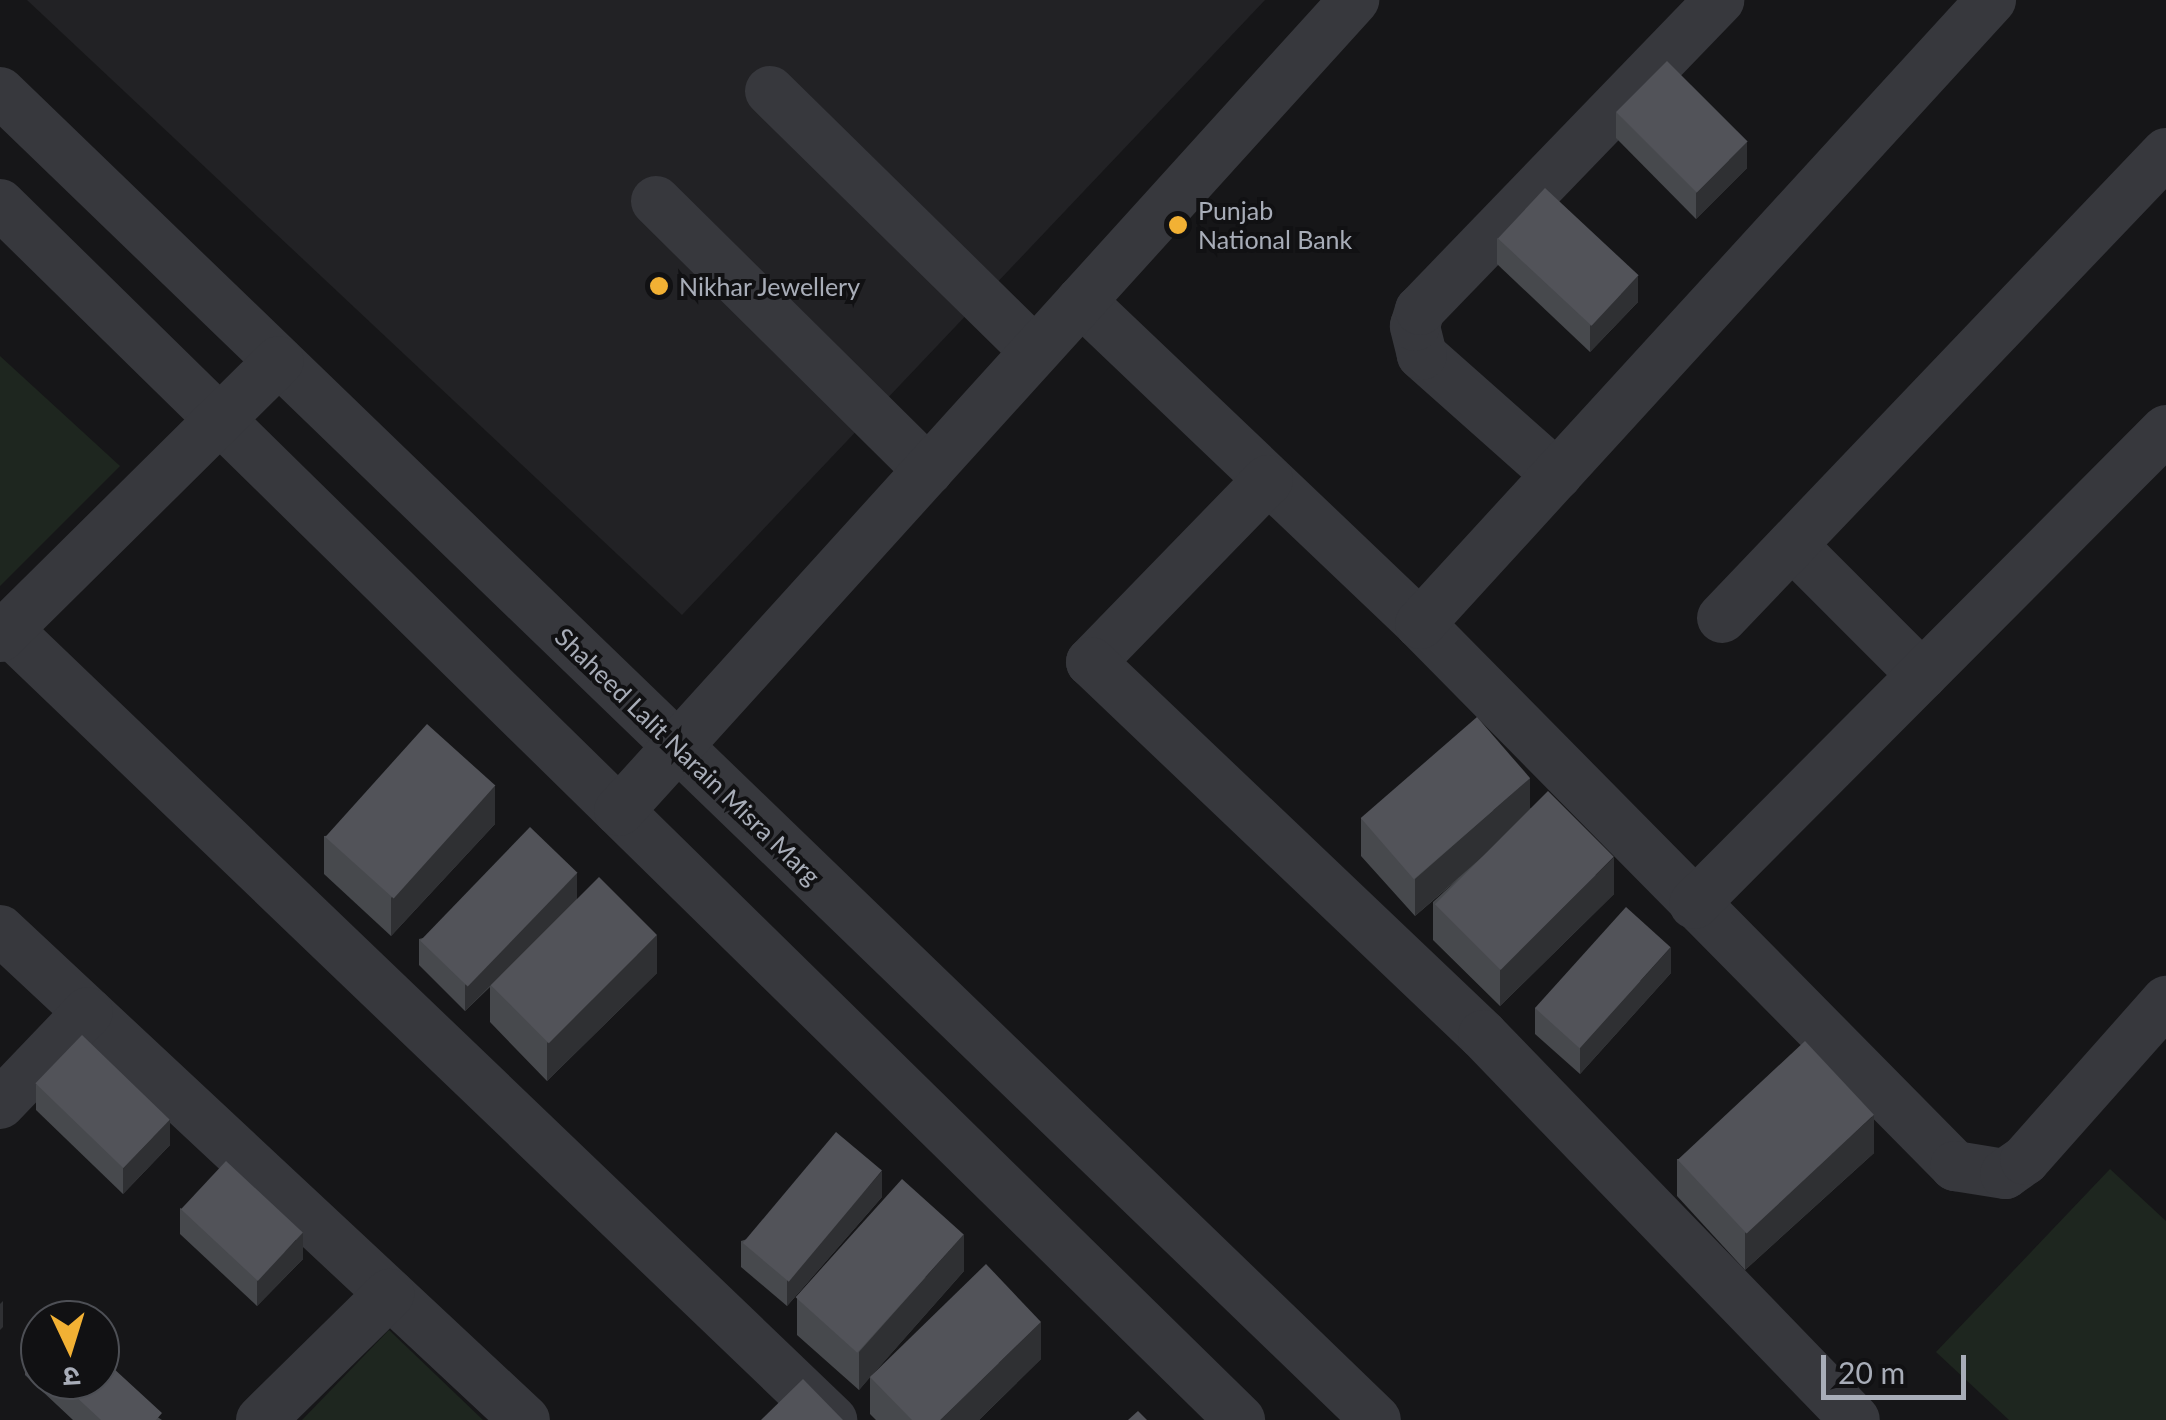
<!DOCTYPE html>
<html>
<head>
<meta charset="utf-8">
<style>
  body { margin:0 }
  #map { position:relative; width:2166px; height:1420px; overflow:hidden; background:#161618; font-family:Lato,"Noto Sans Devanagari",sans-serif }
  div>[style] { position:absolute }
  .built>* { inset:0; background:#222225 }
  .green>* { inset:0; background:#1e261f }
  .minor>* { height:50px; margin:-25px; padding:0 25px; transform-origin:25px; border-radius:25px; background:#37383d }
  .wall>* { inset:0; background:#47494d }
  .shaded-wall>* { inset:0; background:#2f3033 }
  .building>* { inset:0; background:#525359; transform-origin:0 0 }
  .dots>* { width:28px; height:28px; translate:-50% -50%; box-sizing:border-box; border:5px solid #111113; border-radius:50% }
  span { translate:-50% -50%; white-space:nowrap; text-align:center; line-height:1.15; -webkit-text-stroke:8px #111113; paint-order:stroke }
  .poi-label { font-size:25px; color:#a8adb8 }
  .left { translate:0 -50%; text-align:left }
  .street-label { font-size:25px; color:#a8adb8 }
  .north { position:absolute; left:20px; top:1300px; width:100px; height:100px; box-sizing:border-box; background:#111113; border:2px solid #4d4f55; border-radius:50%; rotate:176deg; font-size:28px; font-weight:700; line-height:40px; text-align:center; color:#a8adb8 }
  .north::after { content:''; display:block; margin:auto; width:35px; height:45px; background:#f2b134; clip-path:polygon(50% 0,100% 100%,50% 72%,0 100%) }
  .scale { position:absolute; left:1821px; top:1355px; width:145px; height:45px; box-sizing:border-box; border:5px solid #a8adb8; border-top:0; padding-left:12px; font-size:30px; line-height:35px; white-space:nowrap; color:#a8adb8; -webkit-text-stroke:8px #111113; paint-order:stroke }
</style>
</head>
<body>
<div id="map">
  <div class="built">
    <div style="clip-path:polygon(27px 0,1265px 0,682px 615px)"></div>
  </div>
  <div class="green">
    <div style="clip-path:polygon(0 356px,120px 466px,0 586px)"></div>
    <div style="clip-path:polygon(2110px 1169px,2166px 1221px,2166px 1420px,2009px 1420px,1936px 1352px)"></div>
    <div style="clip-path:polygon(389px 1330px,483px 1420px,302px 1420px)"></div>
  </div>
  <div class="minor">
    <div style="left:770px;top:91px;width:371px;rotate:44.5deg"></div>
    <div style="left:0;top:92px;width:1912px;rotate:43.98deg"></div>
    <div style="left:656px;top:201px;width:383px;rotate:44.7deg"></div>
    <div style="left:0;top:204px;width:1737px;rotate:44.44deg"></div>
    <div style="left:1081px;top:301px;width:468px;rotate:43.6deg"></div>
    <div style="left:1420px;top:624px;width:762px;rotate:45.37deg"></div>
    <div style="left:1955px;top:1166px;width:51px;rotate:9.1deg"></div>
    <div style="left:2005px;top:1174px;width:24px;rotate:-35deg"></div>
    <div style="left:2025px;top:1160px;width:213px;rotate:-48.4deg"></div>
    <div style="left:1557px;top:475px;width:181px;rotate:-138.4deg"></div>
    <div style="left:1422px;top:355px;width:30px;rotate:-104deg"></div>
    <div style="left:1415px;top:326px;width:17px;rotate:-73deg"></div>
    <div style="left:1420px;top:310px;width:431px;rotate:-46deg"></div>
    <div style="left:1268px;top:480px;width:254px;rotate:134.2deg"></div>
    <div style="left:1091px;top:662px;width:541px;rotate:43.58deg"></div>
    <div style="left:1483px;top:1035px;width:535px;rotate:45.98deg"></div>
    <div style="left:1792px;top:545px;width:184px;rotate:45deg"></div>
    <div style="left:1722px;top:618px;width:643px;rotate:-46.32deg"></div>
    <div style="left:1420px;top:624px;width:846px;rotate:-47.54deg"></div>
    <div style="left:8px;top:630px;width:1142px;rotate:43.79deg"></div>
    <div style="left:0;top:637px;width:392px;rotate:-44.7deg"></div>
    <div style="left:619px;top:811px;width:1095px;rotate:-47.81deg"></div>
    <div style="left:1694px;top:904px;width:669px;rotate:-45.12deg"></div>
    <div style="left:0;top:930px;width:718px;rotate:43.03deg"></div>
    <div style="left:0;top:1104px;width:127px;rotate:-46.3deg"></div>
    <div style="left:261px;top:1420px;width:180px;rotate:-44.5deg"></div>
  </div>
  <div class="wall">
    <div style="clip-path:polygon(1616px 112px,1747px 168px,1696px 219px,1616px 138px)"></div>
    <div style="clip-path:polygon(1497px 238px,1638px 302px,1590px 352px,1497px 264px)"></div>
    <div style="clip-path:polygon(1530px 808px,1614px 894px,1500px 1006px,1433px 940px,1433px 902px,1458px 879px,1415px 916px,1361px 856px,1361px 818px)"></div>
    <div style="clip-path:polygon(495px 824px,391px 936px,324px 874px,324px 836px)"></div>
    <div style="clip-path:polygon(577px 899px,657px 973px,547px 1081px,490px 1022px,490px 987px,465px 1011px,419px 965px,419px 939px)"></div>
    <div style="clip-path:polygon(1671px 973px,1580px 1074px,1535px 1034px,1535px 1008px)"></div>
    <div style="clip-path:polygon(36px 1084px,170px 1145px,123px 1194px,36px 1110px)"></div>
    <div style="clip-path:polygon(1874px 1153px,1745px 1270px,1677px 1196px,1677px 1159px)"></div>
    <div style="clip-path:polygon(882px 1197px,787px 1306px,741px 1267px,741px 1241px)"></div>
    <div style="clip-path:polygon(180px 1208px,303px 1259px,257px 1306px,180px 1234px)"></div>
    <div style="clip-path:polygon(964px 1271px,872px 1375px,1041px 1359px,979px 1420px,876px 1420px,870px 1414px,870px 1377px,859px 1390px,797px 1335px,797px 1298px)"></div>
    <div style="clip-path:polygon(40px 1334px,40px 1380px,100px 1380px,162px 1420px,73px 1420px,25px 1375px,25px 1349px)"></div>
  </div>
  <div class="shaded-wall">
    <div style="clip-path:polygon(1747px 142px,1747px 168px,1696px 219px,1696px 193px)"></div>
    <div style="clip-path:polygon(1638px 276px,1638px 302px,1590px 352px,1590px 326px)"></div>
    <div style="clip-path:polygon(1530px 778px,1530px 815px,1415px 916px,1415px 879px)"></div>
    <div style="clip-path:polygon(495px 786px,495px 824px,391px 936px,391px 898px)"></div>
    <div style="clip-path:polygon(1614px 857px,1614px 894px,1500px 1006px,1500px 969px)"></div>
    <div style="clip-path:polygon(577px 873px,577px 899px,465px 1011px,465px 985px)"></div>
    <div style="clip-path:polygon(657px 935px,657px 973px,547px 1081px,547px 1043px)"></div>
    <div style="clip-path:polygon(1671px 947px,1671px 973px,1580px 1074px,1580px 1048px)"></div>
    <div style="clip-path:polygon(1874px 1115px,1874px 1153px,1745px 1270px,1745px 1233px)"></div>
    <div style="clip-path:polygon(170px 1119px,170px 1145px,123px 1194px,123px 1168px)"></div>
    <div style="clip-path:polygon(882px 1171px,882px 1197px,787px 1306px,787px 1280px)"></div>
    <div style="clip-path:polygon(303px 1233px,303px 1259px,257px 1306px,257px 1280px)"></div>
    <div style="clip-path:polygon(964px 1234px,964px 1271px,859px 1390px,859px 1352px)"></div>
    <div style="clip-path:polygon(3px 1301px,3px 1327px,0 1330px,0 1304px)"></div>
    <div style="clip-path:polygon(1041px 1322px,1041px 1359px,979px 1420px,940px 1420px)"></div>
  </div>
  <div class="building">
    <div style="left:1667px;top:61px;width:114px;height:72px;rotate:45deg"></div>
    <div style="left:1545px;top:188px;width:128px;height:69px;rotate:43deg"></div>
    <div style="left:1477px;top:717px;width:81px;height:154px;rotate:49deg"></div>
    <div style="left:427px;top:724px;width:92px;height:152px;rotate:42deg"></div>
    <div style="left:1548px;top:791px;width:93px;height:160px;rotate:45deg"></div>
    <div style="left:530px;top:827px;width:66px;height:158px;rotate:44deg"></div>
    <div style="left:599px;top:877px;width:82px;height:153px;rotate:45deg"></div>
    <div style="left:1626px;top:907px;width:60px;height:136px;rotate:42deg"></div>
    <div style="left:82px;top:1035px;width:122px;height:67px;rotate:44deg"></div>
    <div style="left:1805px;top:1041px;width:101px;height:174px;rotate:47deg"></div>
    <div style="left:836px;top:1132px;width:60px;height:145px;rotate:40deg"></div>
    <div style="left:226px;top:1161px;width:105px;height:66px;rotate:43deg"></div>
    <div style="left:902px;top:1179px;width:83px;height:159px;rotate:42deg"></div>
    <div style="clip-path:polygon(986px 1264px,1041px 1322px,940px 1420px,912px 1420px,870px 1377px)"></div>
    <div style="clip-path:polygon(40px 1334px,40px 1363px,25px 1349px)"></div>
    <div style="clip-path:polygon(100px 1356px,162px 1413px,156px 1420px,101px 1420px,58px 1380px,100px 1380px)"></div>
    <div style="clip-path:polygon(803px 1379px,843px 1420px,761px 1420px)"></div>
    <div style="clip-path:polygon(1138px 1411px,1147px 1420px,1128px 1420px)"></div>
  </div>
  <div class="dots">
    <div style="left:1178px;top:225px;background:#f2b134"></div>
    <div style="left:659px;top:286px;background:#f2b134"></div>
  </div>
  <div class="poi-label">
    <span class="left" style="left:1198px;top:225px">Punjab<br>National Bank</span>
    <span class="left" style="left:679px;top:286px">Nikhar Jewellery</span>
  </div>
  <div class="street-label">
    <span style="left:688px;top:756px;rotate:44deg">Shaheed Lalit Narain Misra Marg</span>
  </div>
  <div class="north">उ</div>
  <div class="scale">20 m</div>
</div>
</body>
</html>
